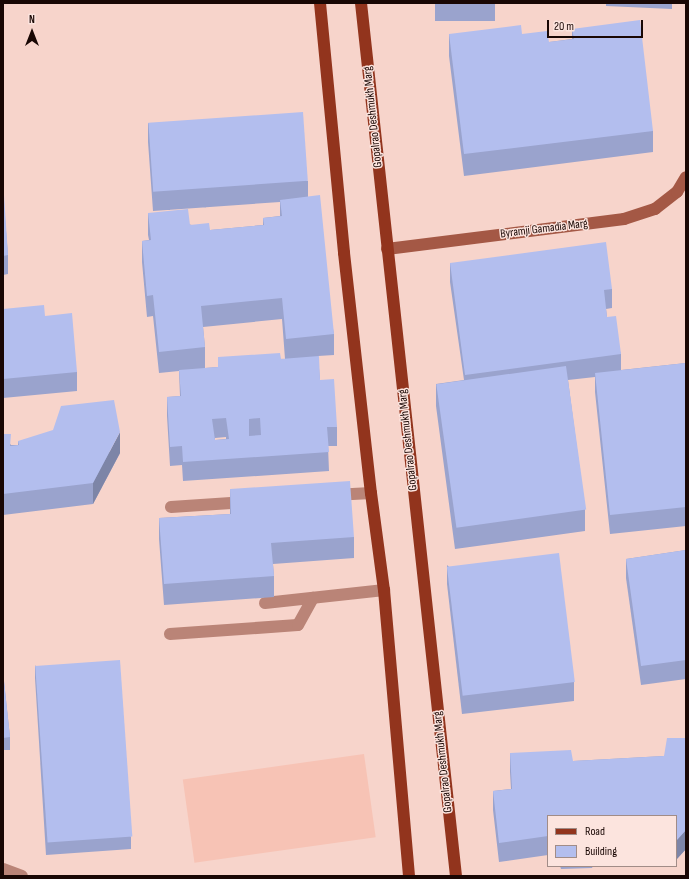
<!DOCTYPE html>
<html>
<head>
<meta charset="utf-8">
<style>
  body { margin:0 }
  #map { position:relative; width:689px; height:879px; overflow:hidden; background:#f7d4cb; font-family:"Sofia Sans Condensed",sans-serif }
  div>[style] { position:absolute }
  .built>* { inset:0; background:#f7c3b5; transform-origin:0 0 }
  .street>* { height:12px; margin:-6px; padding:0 6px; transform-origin:6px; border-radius:6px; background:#ba8477 }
  .secondary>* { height:12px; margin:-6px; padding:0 6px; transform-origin:6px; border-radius:6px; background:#a45845 }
  .primary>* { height:12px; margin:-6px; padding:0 6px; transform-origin:6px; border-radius:6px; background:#92341d }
  .wall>* { inset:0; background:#9aa3cd; transform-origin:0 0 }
  .shaded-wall>* { inset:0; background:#7d85a7 }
  .building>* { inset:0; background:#b3beee; transform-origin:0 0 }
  span { translate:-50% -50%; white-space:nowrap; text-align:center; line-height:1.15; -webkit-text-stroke:3px #fce4de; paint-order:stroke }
  .street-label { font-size:12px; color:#190704 }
  .frame { position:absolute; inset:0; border:4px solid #190704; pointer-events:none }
  .legend { position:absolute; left:547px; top:815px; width:130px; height:52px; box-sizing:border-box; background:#fce4de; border:1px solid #a18c87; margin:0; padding:5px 7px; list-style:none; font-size:12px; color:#190704 }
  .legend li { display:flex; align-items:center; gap:8px; height:20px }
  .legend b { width:20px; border:1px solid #a18c87 }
  .north { position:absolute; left:12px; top:12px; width:40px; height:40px; -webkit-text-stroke:3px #fce4de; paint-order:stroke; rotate:0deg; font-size:11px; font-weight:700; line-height:16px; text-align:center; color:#190704 }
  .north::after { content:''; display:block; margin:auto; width:14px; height:18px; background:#190704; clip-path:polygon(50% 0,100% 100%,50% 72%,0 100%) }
  .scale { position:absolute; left:547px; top:20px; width:96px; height:18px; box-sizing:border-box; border:2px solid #190704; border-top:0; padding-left:5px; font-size:12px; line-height:14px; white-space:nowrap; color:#190704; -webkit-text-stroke:3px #fce4de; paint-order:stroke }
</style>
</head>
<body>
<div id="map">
  <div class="built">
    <div style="left:364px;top:754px;width:84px;height:183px;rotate:82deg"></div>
  </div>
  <div class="street">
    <div style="left:334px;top:495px;width:37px;rotate:-3deg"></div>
    <div style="left:171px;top:507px;width:75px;rotate:-3.8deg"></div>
    <div style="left:265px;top:603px;width:120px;rotate:-6.2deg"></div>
    <div style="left:170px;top:634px;width:128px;rotate:-4deg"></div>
    <div style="left:298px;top:625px;width:31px;rotate:-61deg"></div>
    <div style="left:3px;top:869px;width:20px;rotate:20deg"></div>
  </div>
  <div class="secondary">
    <div style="left:387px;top:249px;width:239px;rotate:-7.2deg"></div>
    <div style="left:624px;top:219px;width:33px;rotate:-18deg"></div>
    <div style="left:655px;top:209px;width:28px;rotate:-38deg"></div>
    <div style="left:677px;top:192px;width:17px;rotate:-59deg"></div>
  </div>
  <div class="primary">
    <div style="left:320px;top:3px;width:251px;rotate:84.5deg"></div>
    <div style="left:344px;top:253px;width:242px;rotate:83.6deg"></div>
    <div style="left:371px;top:493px;width:98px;rotate:82.4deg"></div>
    <div style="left:384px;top:590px;width:287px;rotate:85deg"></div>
    <div style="left:361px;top:3px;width:878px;rotate:83.79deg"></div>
  </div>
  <div class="wall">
    <div style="left:435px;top:3px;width:60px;height:18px"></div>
    <div style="clip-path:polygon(606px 3px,672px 3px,672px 9px,606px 6px)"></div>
    <div style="clip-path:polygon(572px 29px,653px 131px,653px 152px,464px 176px,449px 56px,449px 34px,522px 34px,549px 42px,572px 39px)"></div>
    <div style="clip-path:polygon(evenodd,148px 123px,308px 181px,308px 197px,334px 334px,334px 355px,318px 356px,320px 380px,337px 427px,337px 446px,328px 446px,329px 471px,183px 481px,182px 465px,170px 466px,167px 416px,167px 397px,180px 396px,179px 371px,159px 373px,153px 316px,147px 317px,142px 262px,142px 241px,149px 240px,148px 235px,148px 213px,210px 230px,263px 225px,263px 218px,280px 216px,280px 202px,153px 211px,148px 142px,148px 123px,282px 319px,285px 359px,218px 357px,218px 367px,205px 368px,205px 347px,203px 327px,282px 319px,148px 123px,226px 437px,226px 439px,215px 440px,215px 438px,226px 437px)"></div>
    <div style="clip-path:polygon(3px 195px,8px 255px,8px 274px,3px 275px)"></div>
    <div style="clip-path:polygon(450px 263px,612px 289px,612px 308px,606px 309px,607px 317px,621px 354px,621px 370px,686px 363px,686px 526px,610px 534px,595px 392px,595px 377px,568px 380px,585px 510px,585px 531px,455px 549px,436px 406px,436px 384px,464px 380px,450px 282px)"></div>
    <div style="clip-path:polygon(3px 309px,45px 316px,77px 372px,77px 391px,3px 398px)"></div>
    <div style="clip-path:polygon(3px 434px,11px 445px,18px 445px,18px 441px,120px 453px,93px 504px,3px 515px)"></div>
    <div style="clip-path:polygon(230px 489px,354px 537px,354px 558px,273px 564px,274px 576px,274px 597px,164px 605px,159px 539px,159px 518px,230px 514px)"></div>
    <div style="clip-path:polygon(686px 550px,686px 679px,641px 685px,626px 578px,626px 559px)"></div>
    <div style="clip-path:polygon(447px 565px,574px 682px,574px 701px,462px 714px,447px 584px)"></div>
    <div style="clip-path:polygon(35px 665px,131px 837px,131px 849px,46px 855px,35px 678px)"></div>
    <div style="clip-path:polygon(3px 672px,10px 737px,10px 750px,3px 750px)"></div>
    <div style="clip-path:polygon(686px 738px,686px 849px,676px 860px,676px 816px,548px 816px,548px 855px,499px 862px,493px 810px,493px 791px,511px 789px,510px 772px,510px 753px,573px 761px,664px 756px)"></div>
    <div style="clip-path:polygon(560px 866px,593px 866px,592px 868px,561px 869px)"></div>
  </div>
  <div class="shaded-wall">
    <div style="clip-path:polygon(120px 432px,120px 453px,93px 504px,93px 483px)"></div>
    <div style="clip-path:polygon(686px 830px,686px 849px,676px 860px,676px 841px)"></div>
  </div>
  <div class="building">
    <div style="clip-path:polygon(640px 20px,653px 131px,464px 154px,449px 34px,521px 25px,522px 34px,547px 31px,549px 42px,574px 39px,572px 29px)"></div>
    <div style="left:303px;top:112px;width:69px;height:155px;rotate:86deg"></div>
    <div style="clip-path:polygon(3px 195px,4px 195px,8px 255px,3px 256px)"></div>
    <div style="clip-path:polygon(320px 195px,334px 334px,286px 339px,282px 298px,201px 306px,205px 347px,159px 352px,153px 295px,147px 296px,142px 241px,151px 240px,148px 213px,188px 209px,190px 225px,209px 223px,210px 230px,264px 225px,263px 218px,282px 216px,280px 200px)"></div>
    <div style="clip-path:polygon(606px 242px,612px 289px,604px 290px,607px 317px,616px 316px,621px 354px,465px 375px,450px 263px)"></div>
    <div style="clip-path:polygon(44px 305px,45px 316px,72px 313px,77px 372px,3px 379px,3px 309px)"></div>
    <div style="clip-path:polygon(evenodd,280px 353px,281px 359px,319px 356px,320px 380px,334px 379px,337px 427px,327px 427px,329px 452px,183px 462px,182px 446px,170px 447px,167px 397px,181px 396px,179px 370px,218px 367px,218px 357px,280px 353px,226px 418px,229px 439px,215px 440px,212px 419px,226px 418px,280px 353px,260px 418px,261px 435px,249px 436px,249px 419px,260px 418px)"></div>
    <div style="clip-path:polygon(686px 363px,686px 507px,610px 515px,595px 373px)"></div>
    <div style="left:566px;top:366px;width:145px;height:131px;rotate:82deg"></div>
    <div style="clip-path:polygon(114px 400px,120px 432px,93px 483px,3px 494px,3px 434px,11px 434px,10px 446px,19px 445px,18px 441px,53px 430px,61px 406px)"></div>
    <div style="clip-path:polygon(350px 481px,354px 537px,271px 543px,274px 576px,164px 584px,159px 518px,231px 514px,230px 489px)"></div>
    <div style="clip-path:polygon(686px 550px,686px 660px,641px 666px,626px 559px)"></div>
    <div style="left:559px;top:553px;width:130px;height:113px;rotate:83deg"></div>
    <div style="left:120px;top:660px;width:177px;height:85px;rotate:86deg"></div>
    <div style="clip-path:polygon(3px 672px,10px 737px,3px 738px)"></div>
    <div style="clip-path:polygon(667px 738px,686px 738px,686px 830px,676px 841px,676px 816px,548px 816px,548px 836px,499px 843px,493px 791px,512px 789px,510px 753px,571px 750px,573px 761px,664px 756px)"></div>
  </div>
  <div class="street-label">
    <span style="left:373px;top:117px;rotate:-96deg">Gopalrao Deshmukh Marg</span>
    <span style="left:544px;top:229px;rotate:-7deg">Byramji Gamadia Marg</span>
    <span style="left:408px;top:440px;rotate:-96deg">Gopalrao Deshmukh Marg</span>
    <span style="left:443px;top:762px;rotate:-96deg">Gopalrao Deshmukh Marg</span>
  </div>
  <div class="frame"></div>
  <ul class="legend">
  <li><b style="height:5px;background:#92341d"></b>Road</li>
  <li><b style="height:11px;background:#b3beee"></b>Building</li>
  </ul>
  <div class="north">N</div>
  <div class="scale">20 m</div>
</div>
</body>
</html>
